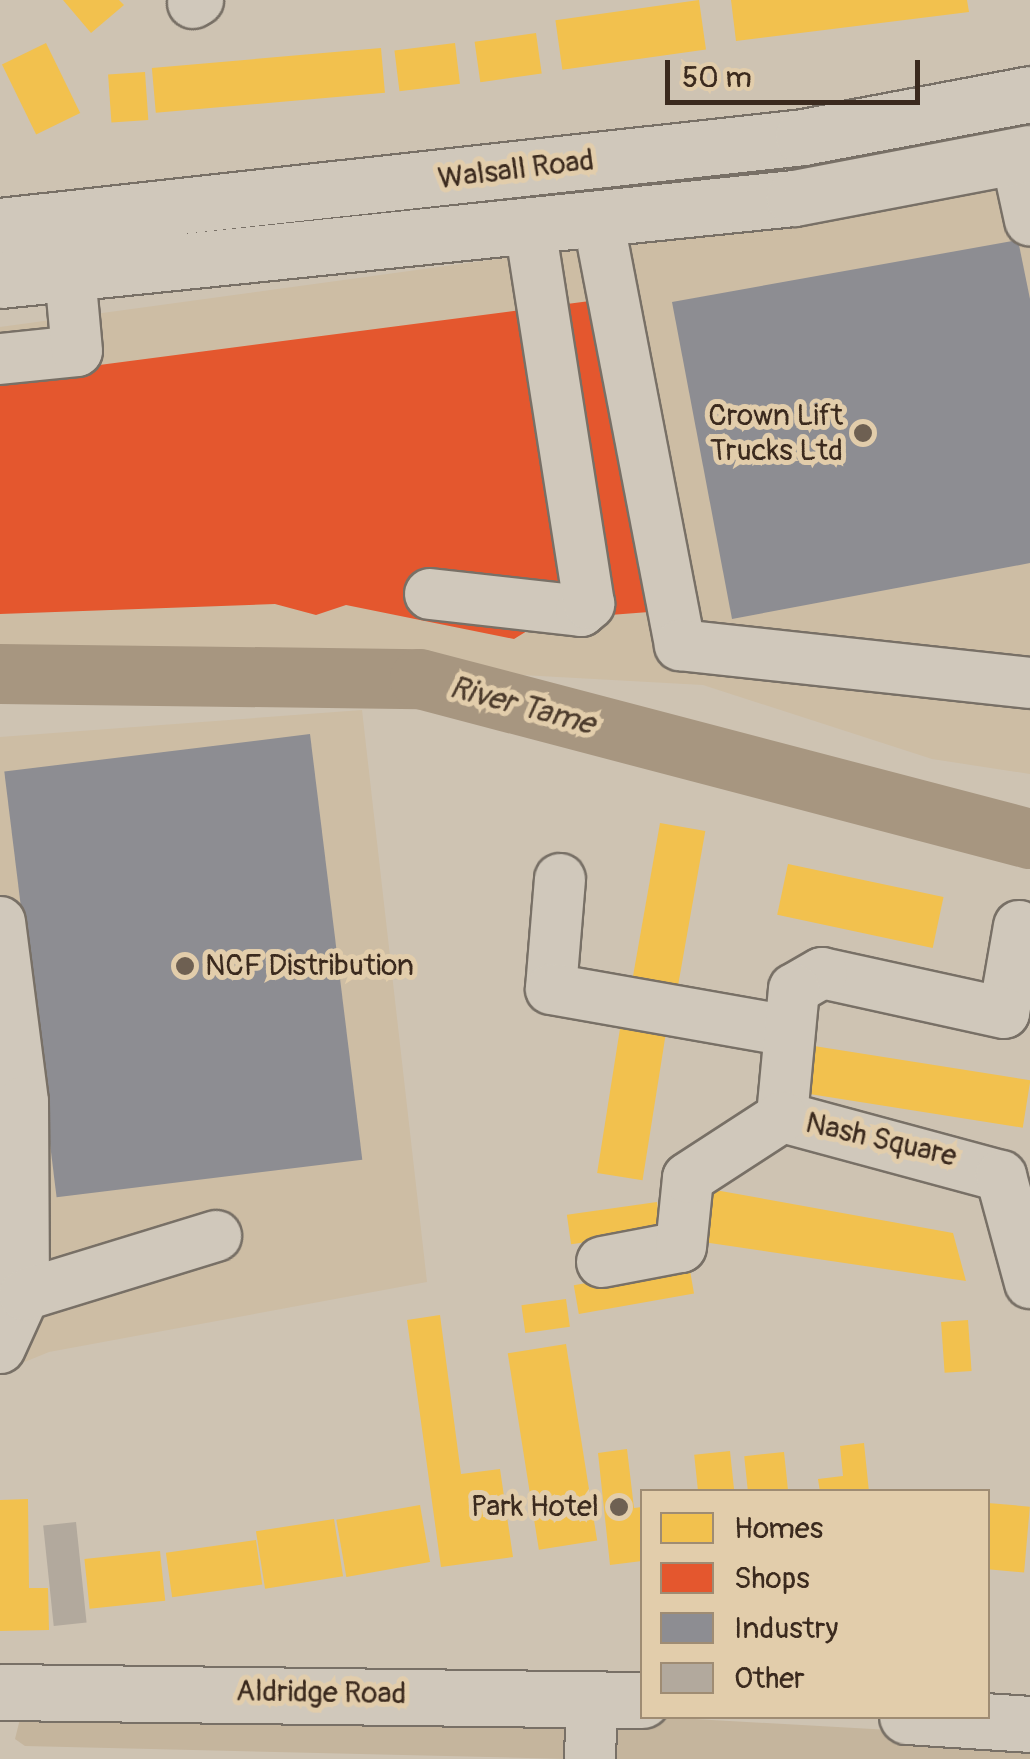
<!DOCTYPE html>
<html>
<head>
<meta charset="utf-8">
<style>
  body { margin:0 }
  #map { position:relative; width:1030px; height:1759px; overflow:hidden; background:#cec3b2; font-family:Pangolin,sans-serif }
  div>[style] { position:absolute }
  .built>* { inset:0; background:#cdbda4 }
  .green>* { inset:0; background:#c5b59d }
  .homes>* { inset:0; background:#f2c14e; transform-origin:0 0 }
  .shops>* { inset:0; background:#e4572e }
  .industry>* { inset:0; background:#8d8d92; transform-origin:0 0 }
  .river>* { height:60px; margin:-30px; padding:0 30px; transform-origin:30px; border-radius:30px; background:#a79680 }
  .building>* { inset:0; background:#b2a99d; transform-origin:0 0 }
  .roads { filter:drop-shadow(2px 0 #787066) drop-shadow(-2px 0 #787066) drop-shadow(0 2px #787066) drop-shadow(0 -2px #787066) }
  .minor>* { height:50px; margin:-25px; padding:0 25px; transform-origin:25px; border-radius:25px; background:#d0c8bb }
  .major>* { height:55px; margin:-27.5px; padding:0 27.5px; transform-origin:27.5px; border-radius:27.5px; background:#d0c8bb }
  .highway>* { height:55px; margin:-27.5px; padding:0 27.5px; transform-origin:27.5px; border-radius:27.5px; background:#d0c8bb }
  .dots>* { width:28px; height:28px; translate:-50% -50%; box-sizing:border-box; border:5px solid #e2cdab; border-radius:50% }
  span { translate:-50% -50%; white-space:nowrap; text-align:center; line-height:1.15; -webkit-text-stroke:10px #e2cdab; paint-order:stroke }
  .street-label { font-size:30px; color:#3b2a1e }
  .poi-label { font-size:30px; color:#3b2a1e }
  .right { translate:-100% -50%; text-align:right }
  .left { translate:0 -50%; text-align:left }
  .water-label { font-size:32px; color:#4d3c2d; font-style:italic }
  .legend { position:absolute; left:640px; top:1489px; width:350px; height:230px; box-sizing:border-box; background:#e2cdab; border:2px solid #9f8c73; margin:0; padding:12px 18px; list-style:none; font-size:30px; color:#3b2a1e }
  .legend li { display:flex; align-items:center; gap:20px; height:50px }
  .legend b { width:50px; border:2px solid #9f8c73 }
  .scale { position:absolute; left:665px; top:60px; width:255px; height:45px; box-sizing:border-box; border:5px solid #3b2a1e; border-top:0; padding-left:12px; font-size:30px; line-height:35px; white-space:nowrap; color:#3b2a1e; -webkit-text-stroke:8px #e2cdab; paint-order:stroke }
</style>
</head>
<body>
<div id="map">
  <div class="built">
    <div style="clip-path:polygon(1030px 186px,1030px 774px,932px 759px,703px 685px,0 646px,0 327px)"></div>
    <div style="clip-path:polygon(362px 710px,427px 1282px,49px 1352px,0 1372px,0 737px)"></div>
  </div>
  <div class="green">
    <div style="clip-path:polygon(21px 1715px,570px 1720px,569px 1759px,25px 1746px,15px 1739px)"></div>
    <div style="clip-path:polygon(642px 1716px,1030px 1738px,1030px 1759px,609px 1759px,611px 1719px)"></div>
  </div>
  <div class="homes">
    <div style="clip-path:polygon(63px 0,119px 0,124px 5px,91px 33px)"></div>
    <div style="left:699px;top:0;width:50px;height:145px;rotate:82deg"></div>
    <div style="clip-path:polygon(731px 0,967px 0,969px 12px,736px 41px)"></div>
    <div style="left:536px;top:33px;width:41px;height:62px;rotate:82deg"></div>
    <div style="left:46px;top:43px;width:78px;height:49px;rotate:64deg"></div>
    <div style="left:455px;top:43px;width:41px;height:61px;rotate:83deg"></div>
    <div style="left:381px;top:48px;width:45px;height:230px;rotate:85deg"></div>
    <div style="left:145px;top:72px;width:48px;height:37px;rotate:86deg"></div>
    <div style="left:660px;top:823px;width:46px;height:166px;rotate:10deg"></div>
    <div style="left:788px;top:864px;width:159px;height:52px;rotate:12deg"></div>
    <div style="left:622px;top:1016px;width:46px;height:159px;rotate:9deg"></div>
    <div style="left:814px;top:1046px;width:219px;height:48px;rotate:9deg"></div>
    <div style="clip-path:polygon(704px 1188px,953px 1233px,966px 1281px,703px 1242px)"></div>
    <div style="left:657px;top:1202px;width:30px;height:91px;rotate:82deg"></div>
    <div style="left:689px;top:1265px;width:29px;height:117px;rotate:80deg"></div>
    <div style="left:566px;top:1299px;width:28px;height:45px;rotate:82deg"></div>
    <div style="clip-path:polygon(440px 1315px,461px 1474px,500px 1469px,513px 1557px,441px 1567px,407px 1320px)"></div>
    <div style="left:968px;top:1320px;width:51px;height:27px;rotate:86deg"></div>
    <div style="left:566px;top:1344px;width:199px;height:59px;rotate:81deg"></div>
    <div style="clip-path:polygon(864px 1443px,869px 1492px,820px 1492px,818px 1479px,843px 1476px,840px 1446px)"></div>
    <div style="clip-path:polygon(627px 1449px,634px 1508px,642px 1507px,642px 1561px,610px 1565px,598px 1453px)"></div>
    <div style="left:730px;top:1451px;width:41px;height:36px;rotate:84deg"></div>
    <div style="left:784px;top:1452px;width:40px;height:40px;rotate:84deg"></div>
    <div style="clip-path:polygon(28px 1499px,29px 1588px,48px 1588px,49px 1630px,0 1631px,0 1500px)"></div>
    <div style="left:988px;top:1503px;width:42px;height:66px;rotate:5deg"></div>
    <div style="left:420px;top:1505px;width:58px;height:85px;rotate:80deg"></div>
    <div style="left:334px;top:1519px;width:58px;height:79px;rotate:81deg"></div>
    <div style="left:256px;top:1540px;width:45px;height:91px;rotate:82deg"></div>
    <div style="left:160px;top:1551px;width:50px;height:76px;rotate:84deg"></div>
  </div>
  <div class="shops">
    <div style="clip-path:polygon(605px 299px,662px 611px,545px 620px,514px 639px,346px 605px,316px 615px,275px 604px,0 614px,0 378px)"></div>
  </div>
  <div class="industry">
    <div style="clip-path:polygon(1018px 240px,1030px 299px,1030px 563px,732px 619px,672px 302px)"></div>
    <div style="left:310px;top:734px;width:429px;height:308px;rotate:83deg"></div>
  </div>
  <div class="river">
    <div style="left:0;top:674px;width:420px;rotate:0.7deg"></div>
    <div style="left:420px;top:679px;width:631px;rotate:14.7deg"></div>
  </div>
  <div class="building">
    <div style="left:76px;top:1522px;width:101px;height:33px;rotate:84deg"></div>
  </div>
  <div class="roads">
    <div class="minor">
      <div style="left:193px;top:3px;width:6px;rotate:-31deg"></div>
      <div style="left:1016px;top:156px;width:66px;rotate:77.7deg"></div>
      <div style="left:598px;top:219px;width:434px;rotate:79.1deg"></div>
      <div style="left:680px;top:645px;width:352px;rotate:6.2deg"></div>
      <div style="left:0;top:359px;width:77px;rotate:-5.9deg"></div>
      <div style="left:77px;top:351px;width:77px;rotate:-95.2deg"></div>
      <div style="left:430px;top:594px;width:152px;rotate:6.4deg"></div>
      <div style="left:581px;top:611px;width:11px;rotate:-41deg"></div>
      <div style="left:589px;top:604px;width:383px;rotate:-98.9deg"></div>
      <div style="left:560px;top:879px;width:110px;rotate:94.7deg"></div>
      <div style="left:551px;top:989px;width:242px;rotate:10deg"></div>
      <div style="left:0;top:922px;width:181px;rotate:82.7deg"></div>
      <div style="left:23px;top:1102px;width:193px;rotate:89.7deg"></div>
      <div style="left:1019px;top:926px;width:88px;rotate:99.8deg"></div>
      <div style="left:1004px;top:1013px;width:186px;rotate:-167.6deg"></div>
      <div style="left:822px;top:973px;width:32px;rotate:150deg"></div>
      <div style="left:794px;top:989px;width:129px;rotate:95.4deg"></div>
      <div style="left:782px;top:1117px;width:227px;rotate:15.1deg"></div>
      <div style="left:1001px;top:1176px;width:111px;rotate:74.8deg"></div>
      <div style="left:602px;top:1262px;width:80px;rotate:-10.8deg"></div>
      <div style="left:681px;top:1247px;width:69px;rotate:-84.2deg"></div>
      <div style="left:688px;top:1178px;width:112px;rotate:-33deg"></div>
      <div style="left:0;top:1348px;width:58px;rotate:-65.6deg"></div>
      <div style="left:24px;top:1295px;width:201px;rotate:-17.1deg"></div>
      <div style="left:590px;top:1759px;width:62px;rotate:-88.2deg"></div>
    </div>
    <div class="major">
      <div style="left:0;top:1692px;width:642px;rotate:0.71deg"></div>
      <div style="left:907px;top:1716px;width:123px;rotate:3.7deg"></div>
    </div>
    <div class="highway">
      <div style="left:0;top:226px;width:808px;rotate:-6.32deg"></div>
      <div style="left:803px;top:137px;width:231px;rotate:-10.7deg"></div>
      <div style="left:0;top:280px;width:798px;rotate:-5.9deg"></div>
      <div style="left:794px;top:198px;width:240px;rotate:-10.8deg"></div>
    </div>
  </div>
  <div class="dots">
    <div style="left:863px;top:433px;background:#6e6052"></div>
    <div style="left:185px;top:966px;background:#6e6052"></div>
    <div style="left:619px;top:1507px;background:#6e6052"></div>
  </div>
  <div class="street-label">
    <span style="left:516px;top:170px;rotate:-7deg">Walsall Road</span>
    <span style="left:881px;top:1140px;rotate:13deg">Nash Square</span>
    <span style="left:321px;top:1693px;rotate:1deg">Aldridge Road</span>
  </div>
  <div class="poi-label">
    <span class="right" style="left:843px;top:433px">Crown Lift<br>Trucks Ltd</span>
    <span class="left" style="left:205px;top:966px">NCF Distribution</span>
    <span class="right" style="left:599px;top:1507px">Park Hotel</span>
  </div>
  <div class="water-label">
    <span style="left:522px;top:706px;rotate:15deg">River Tame</span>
  </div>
  <ul class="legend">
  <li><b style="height:28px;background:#f2c14e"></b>Homes</li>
  <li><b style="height:28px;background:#e4572e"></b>Shops</li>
  <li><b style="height:28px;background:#8d8d92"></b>Industry</li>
  <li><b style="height:28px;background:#b2a99d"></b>Other</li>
  </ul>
  <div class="scale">50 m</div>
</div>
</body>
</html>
